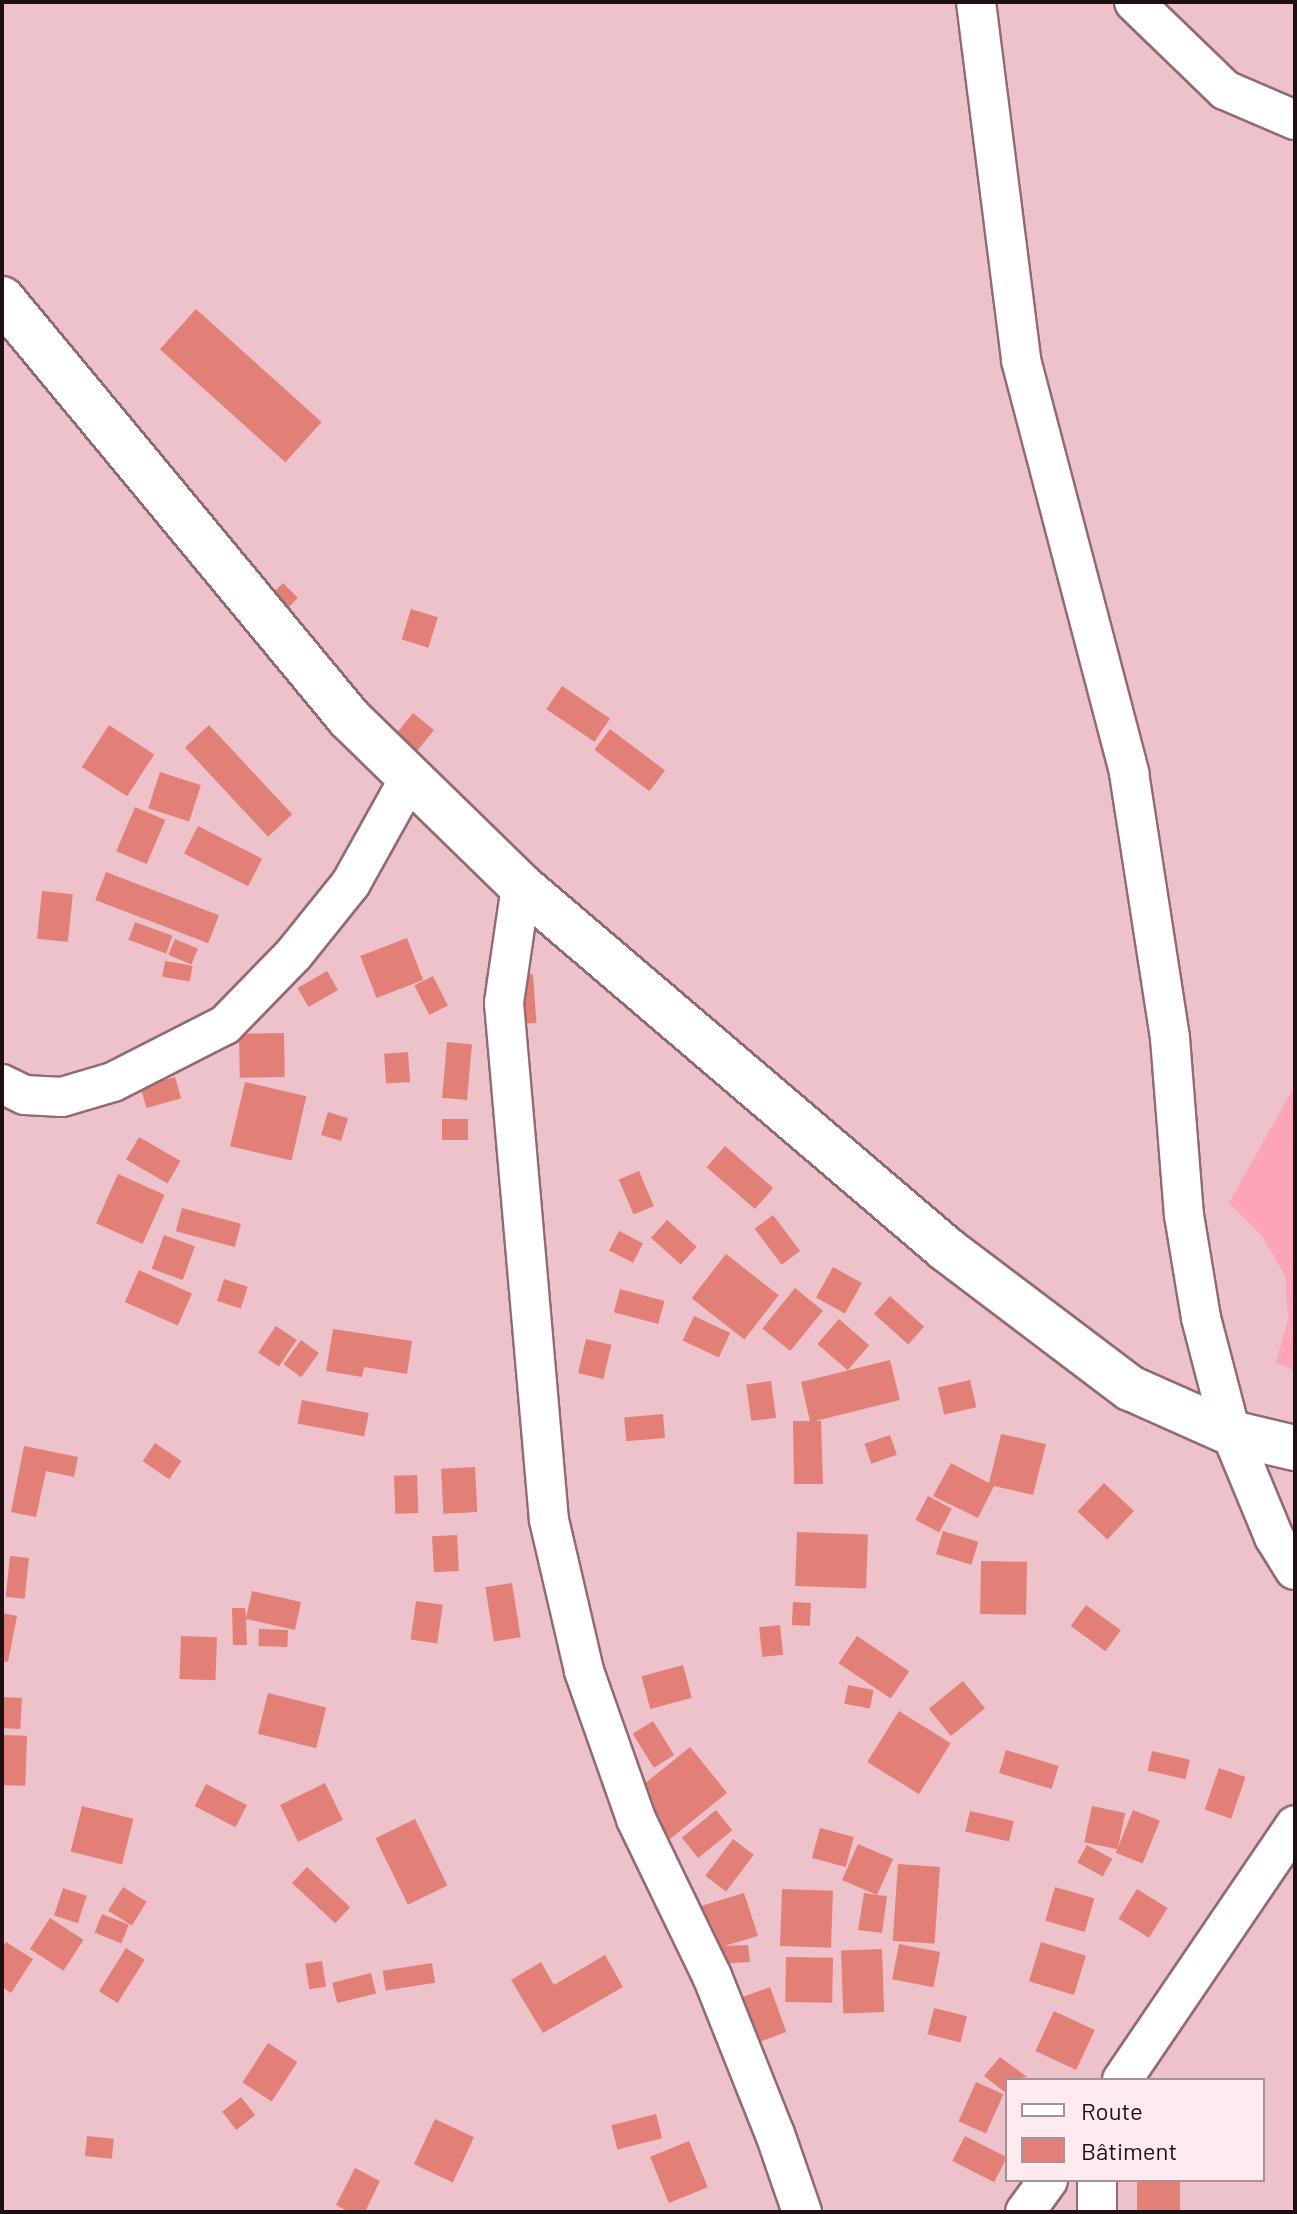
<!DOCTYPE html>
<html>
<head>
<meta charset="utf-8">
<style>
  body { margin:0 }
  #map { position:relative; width:1297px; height:2214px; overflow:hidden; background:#eec2ca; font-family:Barlow,sans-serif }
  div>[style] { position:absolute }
  .green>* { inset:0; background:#fda5b8 }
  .building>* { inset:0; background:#e28078; transform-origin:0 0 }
  .roads { filter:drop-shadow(2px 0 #926a73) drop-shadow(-2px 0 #926a73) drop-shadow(0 2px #926a73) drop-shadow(0 -2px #926a73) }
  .minor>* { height:38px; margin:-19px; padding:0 19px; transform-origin:19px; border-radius:19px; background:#fff }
  .primary>* { height:44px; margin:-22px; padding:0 22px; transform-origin:22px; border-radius:22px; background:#fff }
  span { translate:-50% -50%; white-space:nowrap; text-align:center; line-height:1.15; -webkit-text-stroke:6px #fdeaee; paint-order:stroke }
  .frame { position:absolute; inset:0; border:4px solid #1e0f12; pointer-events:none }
  .legend { position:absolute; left:1005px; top:2078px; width:260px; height:104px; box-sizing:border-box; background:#fdeaee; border:2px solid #a49296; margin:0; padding:10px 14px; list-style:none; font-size:24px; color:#1e0f12 }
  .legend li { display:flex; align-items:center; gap:16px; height:40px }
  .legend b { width:40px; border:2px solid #a49296 }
</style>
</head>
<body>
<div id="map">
  <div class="green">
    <div style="clip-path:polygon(1295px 1085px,1295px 1371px,1276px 1362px,1288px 1320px,1285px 1276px,1262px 1236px,1229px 1203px)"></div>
  </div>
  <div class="building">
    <div style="left:196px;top:309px;width:169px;height:54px;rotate:42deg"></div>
    <div style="left:283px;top:583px;width:21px;height:31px;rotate:45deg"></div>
    <div style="left:411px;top:609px;width:28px;height:32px;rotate:17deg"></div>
    <div style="left:562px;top:686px;width:58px;height:28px;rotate:34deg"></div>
    <div style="left:413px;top:713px;width:27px;height:28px;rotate:39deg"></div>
    <div style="left:109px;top:725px;width:54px;height:50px;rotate:33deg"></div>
    <div style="left:209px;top:725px;width:122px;height:33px;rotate:47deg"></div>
    <div style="left:610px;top:729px;width:69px;height:26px;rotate:37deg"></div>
    <div style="left:160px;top:772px;width:43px;height:38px;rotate:18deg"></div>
    <div style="left:135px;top:807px;width:33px;height:48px;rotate:23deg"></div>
    <div style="left:198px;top:826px;width:72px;height:31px;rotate:27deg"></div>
    <div style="left:106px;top:872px;width:121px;height:30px;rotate:21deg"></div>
    <div style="left:42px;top:891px;width:31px;height:48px;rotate:6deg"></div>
    <div style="left:135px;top:922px;width:40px;height:19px;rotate:20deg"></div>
    <div style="left:407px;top:938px;width:45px;height:50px;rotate:69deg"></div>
    <div style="left:175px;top:939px;width:25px;height:17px;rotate:23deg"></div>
    <div style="left:165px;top:961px;width:28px;height:16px;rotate:10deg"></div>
    <div style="left:327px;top:971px;width:22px;height:34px;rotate:60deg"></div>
    <div style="left:533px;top:974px;width:49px;height:48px;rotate:86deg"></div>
    <div style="left:433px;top:976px;width:33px;height:21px;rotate:63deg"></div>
    <div style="left:284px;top:1033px;width:44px;height:45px;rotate:89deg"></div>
    <div style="left:447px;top:1042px;width:25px;height:56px;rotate:5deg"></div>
    <div style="left:408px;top:1052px;width:30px;height:24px;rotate:86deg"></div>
    <div style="left:175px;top:1077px;width:22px;height:36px;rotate:74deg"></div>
    <div style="left:245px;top:1082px;width:63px;height:66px;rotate:13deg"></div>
    <div style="left:328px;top:1112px;width:21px;height:24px;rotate:17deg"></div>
    <div style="left:442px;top:1119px;width:26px;height:21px"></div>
    <div style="left:139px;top:1137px;width:48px;height:26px;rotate:30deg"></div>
    <div style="left:725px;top:1146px;width:64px;height:28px;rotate:41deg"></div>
    <div style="left:639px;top:1171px;width:38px;height:22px;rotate:67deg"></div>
    <div style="left:118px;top:1174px;width:51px;height:54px;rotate:24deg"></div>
    <div style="left:182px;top:1208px;width:61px;height:24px;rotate:15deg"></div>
    <div style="left:773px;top:1215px;width:45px;height:23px;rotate:53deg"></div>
    <div style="left:667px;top:1220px;width:40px;height:24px;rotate:42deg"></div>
    <div style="left:619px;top:1231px;width:27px;height:22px;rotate:27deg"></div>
    <div style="left:164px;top:1235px;width:33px;height:36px;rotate:20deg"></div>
    <div style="left:726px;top:1254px;width:67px;height:56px;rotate:38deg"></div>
    <div style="left:833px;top:1267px;width:33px;height:35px;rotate:29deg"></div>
    <div style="left:139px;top:1270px;width:58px;height:35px;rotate:24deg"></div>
    <div style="left:224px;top:1279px;width:25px;height:23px;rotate:18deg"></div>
    <div style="left:795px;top:1288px;width:36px;height:52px;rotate:39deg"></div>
    <div style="left:620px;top:1289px;width:46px;height:24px;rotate:15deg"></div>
    <div style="left:890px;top:1296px;width:46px;height:24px;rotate:42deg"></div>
    <div style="left:694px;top:1316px;width:40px;height:27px;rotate:25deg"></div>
    <div style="left:839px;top:1319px;width:40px;height:33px;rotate:41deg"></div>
    <div style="left:276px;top:1326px;width:25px;height:32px;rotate:34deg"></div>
    <div style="clip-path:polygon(333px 1329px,412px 1341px,407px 1374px,364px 1367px,362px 1377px,326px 1371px)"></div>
    <div style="left:586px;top:1339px;width:26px;height:35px;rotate:13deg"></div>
    <div style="left:301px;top:1340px;width:22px;height:30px;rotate:36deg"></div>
    <div style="clip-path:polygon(890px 1360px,900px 1400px,815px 1421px,821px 1421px,823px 1484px,794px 1484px,793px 1421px,810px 1421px,801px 1382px)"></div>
    <div style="left:970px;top:1380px;width:28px;height:33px;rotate:77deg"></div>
    <div style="left:771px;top:1381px;width:37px;height:25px;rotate:82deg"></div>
    <div style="left:302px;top:1400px;width:68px;height:24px;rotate:11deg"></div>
    <div style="left:663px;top:1414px;width:24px;height:39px;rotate:85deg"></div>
    <div style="clip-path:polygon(1001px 1434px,1046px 1444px,1033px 1495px,994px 1486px,978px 1518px,933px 1496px,951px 1463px,989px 1483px)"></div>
    <div style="left:890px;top:1435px;width:21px;height:27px;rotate:71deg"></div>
    <div style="left:155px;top:1443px;width:32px;height:22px;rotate:34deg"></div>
    <div style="clip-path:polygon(24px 1446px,78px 1457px,74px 1477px,46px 1471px,36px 1517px,11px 1512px)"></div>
    <div style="left:475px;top:1467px;width:45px;height:34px;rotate:87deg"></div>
    <div style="left:417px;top:1475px;width:38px;height:23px;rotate:88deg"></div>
    <div style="left:1104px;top:1483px;width:41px;height:39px;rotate:43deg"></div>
    <div style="left:928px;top:1496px;width:27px;height:27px;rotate:28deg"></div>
    <div style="left:943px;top:1531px;width:37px;height:24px;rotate:17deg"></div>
    <div style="left:797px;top:1532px;width:71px;height:54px;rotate:2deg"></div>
    <div style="left:457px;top:1535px;width:36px;height:25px;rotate:87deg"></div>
    <div style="left:10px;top:1556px;width:19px;height:41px;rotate:6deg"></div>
    <div style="left:981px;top:1561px;width:46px;height:53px;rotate:1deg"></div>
    <div style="left:512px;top:1583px;width:55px;height:27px;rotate:81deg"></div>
    <div style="clip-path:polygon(252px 1591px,301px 1602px,295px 1630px,246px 1619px,247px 1645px,233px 1645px,232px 1608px,245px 1608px,246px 1618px)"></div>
    <div style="left:416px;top:1601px;width:27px;height:39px;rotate:8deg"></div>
    <div style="left:793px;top:1602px;width:18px;height:23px;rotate:3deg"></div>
    <div style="left:1086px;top:1605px;width:43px;height:26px;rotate:36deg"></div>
    <div style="clip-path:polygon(2px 1613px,17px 1616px,8px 1662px,2px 1661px)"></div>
    <div style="left:780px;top:1625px;width:30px;height:21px;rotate:84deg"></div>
    <div style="left:259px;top:1629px;width:29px;height:17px;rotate:2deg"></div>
    <div style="left:181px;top:1636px;width:36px;height:43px;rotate:2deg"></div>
    <div style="left:857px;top:1636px;width:63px;height:33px;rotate:34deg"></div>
    <div style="left:683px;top:1665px;width:34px;height:43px;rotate:75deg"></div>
    <div style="left:963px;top:1681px;width:35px;height:44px;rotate:51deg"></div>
    <div style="left:848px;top:1685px;width:26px;height:19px;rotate:11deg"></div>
    <div style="left:268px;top:1693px;width:60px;height:42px;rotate:14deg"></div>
    <div style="left:2px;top:1697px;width:20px;height:31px;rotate:3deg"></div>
    <div style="left:899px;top:1711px;width:61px;height:60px;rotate:32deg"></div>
    <div style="left:653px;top:1721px;width:40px;height:24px;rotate:58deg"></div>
    <div style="left:2px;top:1735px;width:25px;height:50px;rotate:2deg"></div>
    <div style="left:690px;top:1747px;width:59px;height:79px;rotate:51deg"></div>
    <div style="left:1006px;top:1750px;width:55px;height:24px;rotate:17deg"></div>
    <div style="left:1152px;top:1751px;width:39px;height:20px;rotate:13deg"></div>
    <div style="left:1219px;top:1768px;width:28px;height:44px;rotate:19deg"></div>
    <div style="left:325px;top:1783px;width:41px;height:50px;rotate:64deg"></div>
    <div style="left:206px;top:1784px;width:46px;height:25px;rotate:27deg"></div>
    <div style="left:82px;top:1806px;width:53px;height:47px;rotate:14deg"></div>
    <div style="left:1092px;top:1806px;width:34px;height:37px;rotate:12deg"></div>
    <div style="left:716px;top:1810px;width:26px;height:44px;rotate:51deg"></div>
    <div style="left:1133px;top:1810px;width:29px;height:46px;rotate:22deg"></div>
    <div style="left:970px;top:1811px;width:45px;height:21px;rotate:13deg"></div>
    <div style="left:415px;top:1819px;width:74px;height:44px;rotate:64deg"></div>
    <div style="left:820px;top:1828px;width:35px;height:31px;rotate:15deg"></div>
    <div style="left:733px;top:1839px;width:26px;height:46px;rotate:37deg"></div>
    <div style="clip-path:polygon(858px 1844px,893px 1859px,877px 1895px,887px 1896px,882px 1933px,858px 1930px,864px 1893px,877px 1895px,842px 1880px)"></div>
    <div style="left:1087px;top:1845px;width:29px;height:20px;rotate:29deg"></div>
    <div style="left:898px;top:1864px;width:42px;height:77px;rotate:4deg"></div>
    <div style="left:307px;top:1867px;width:59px;height:22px;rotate:43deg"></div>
    <div style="left:123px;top:1887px;width:28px;height:28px;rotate:32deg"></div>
    <div style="left:1055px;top:1887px;width:41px;height:35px;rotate:16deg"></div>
    <div style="left:63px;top:1888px;width:25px;height:29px;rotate:18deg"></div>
    <div style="left:782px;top:1889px;width:51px;height:57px;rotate:2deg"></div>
    <div style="left:1137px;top:1889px;width:36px;height:35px;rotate:32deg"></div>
    <div style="clip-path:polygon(744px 1893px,758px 1936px,724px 1946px,748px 1945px,750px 1962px,716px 1964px,701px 1906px)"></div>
    <div style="left:102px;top:1914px;width:29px;height:20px;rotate:22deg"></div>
    <div style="left:50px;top:1918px;width:40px;height:37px;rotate:33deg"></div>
    <div style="clip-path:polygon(6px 1942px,33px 1959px,11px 1993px,2px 1987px,2px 1949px)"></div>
    <div style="left:1041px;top:1942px;width:47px;height:41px;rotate:17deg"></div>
    <div style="left:899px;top:1944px;width:42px;height:36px;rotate:11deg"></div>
    <div style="left:126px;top:1948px;width:22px;height:51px;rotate:32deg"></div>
    <div style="left:882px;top:1949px;width:63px;height:41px;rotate:88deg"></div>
    <div style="clip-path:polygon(605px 1955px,623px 1987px,543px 2033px,511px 1980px,541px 1962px,554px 1985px)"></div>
    <div style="left:786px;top:1957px;width:47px;height:45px;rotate:1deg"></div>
    <div style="left:322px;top:1961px;width:26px;height:17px;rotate:81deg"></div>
    <div style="left:432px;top:1963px;width:20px;height:50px;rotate:81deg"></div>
    <div style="left:371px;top:1973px;width:21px;height:40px;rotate:76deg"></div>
    <div style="left:770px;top:1987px;width:48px;height:47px;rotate:70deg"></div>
    <div style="left:934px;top:2008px;width:34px;height:27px;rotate:14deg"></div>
    <div style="left:1054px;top:2011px;width:45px;height:44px;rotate:25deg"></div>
    <div style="left:268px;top:2043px;width:35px;height:47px;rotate:33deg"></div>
    <div style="clip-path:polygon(1000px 2057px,1027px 2077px,1007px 2080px,1007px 2094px,984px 2076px)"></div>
    <div style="left:976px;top:2082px;width:30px;height:43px;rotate:24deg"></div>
    <div style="left:241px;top:2097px;width:23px;height:24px;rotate:52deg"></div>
    <div style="left:656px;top:2114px;width:25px;height:46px;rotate:76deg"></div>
    <div style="left:435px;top:2119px;width:43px;height:50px;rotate:25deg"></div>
    <div style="left:87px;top:2136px;width:27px;height:20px;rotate:6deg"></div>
    <div style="left:965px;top:2136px;width:47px;height:28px;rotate:27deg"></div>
    <div style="left:689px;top:2141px;width:50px;height:42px;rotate:68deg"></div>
    <div style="clip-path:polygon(355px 2168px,380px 2181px,365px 2212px,349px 2212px,336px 2205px)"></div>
    <div style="left:1137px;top:2180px;width:43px;height:32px"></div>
  </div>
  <div class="roads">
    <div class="minor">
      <div style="left:976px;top:2px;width:361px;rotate:82.8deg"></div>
      <div style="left:1021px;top:360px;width:427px;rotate:75.3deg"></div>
      <div style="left:1129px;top:773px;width:268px;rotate:81.2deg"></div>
      <div style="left:1170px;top:1038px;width:178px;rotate:85.5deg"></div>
      <div style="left:1184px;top:1215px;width:104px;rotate:80.6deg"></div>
      <div style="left:1201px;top:1318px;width:119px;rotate:75.4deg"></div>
      <div style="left:1231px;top:1433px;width:113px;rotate:67.5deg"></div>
      <div style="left:1274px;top:1537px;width:39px;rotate:58deg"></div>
      <div style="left:1134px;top:2px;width:127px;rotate:44deg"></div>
      <div style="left:1225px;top:90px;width:76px;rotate:23.2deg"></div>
      <div style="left:521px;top:886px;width:118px;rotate:98.3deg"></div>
      <div style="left:504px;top:1003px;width:519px;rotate:85.03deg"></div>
      <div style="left:549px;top:1520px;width:155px;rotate:76.9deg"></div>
      <div style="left:584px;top:1671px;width:157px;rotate:70.6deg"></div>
      <div style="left:636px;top:1819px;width:174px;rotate:64.2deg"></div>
      <div style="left:712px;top:1976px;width:170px;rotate:68.3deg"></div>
      <div style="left:775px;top:2134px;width:83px;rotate:70.9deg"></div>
      <div style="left:2px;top:1084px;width:25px;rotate:26deg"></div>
      <div style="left:25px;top:1095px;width:37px;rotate:3deg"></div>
      <div style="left:62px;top:1097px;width:53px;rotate:-16.4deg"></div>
      <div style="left:113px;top:1082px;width:126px;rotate:-27deg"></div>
      <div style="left:225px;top:1025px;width:99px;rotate:-45.8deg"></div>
      <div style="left:294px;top:954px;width:91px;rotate:-51.2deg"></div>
      <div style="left:351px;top:883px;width:121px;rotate:-60.9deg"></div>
      <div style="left:1122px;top:2080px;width:308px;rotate:-55.8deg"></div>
      <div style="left:1097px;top:2180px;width:32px;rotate:90deg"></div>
      <div style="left:1025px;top:2212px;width:39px;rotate:-54deg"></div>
    </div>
    <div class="primary">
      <div style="left:2px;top:299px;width:544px;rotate:50.37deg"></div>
      <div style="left:349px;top:718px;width:240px;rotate:44.3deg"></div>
      <div style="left:521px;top:886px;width:559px;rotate:40.5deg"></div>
      <div style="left:946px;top:1249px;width:231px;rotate:37.1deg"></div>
      <div style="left:1130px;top:1388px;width:111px;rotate:24deg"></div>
      <div style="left:1231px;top:1433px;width:66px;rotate:13.2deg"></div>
    </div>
  </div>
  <div class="frame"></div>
  <ul class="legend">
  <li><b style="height:10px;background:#fff"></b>Route</li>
  <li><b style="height:22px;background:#e28078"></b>Bâtiment</li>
  </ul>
</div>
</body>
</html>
